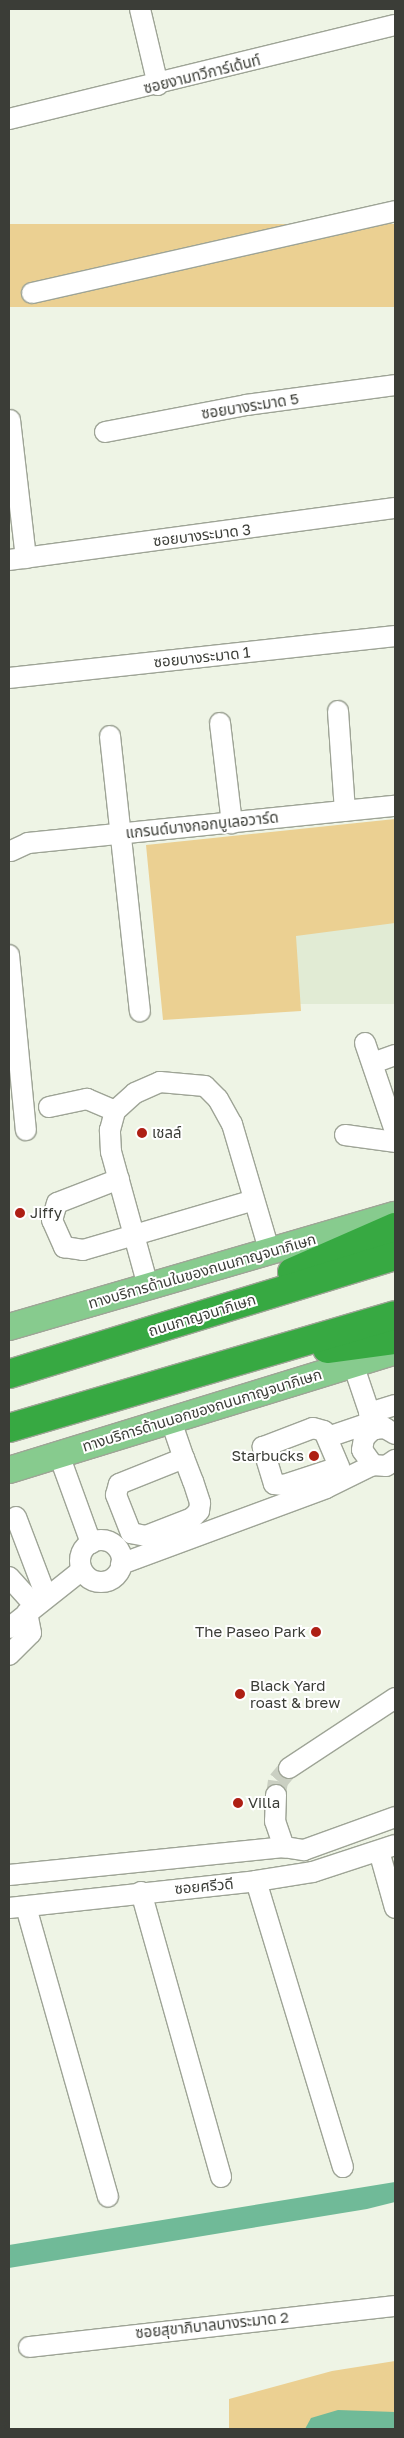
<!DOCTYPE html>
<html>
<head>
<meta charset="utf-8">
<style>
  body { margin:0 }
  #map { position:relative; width:404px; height:2438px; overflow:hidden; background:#eef4e5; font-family:"Golos Text","Noto Sans Thai",sans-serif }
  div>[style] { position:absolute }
  .built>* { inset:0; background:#e1ebd4; transform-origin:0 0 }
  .green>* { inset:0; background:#ebd092; transform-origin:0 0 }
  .water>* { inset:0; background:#70ba98 }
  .minor-tunnel>* { height:20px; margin-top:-10px; transform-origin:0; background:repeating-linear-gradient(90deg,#cacfc2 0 20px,transparent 0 30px) }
  .roads { filter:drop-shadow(1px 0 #9ea496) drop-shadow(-1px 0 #9ea496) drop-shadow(0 1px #9ea496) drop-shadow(0 -1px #9ea496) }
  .minor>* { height:20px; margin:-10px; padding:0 10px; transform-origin:10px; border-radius:10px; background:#fff }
  .minor>.ring { margin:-10px; padding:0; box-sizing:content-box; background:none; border:20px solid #fff; border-radius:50% }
  .major>* { height:26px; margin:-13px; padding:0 13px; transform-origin:13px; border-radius:13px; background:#87cb8e }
  .highway>* { height:28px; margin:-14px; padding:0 14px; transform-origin:14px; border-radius:14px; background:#37a942 }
  .dots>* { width:14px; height:14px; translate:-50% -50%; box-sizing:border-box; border:2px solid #fff; border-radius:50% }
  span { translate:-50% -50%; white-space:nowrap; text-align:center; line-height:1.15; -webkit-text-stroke:4px #fff; paint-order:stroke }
  .street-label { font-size:15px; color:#3b3d37 }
  .poi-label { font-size:15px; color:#3b3d37 }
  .left { translate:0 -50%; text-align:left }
  .right { translate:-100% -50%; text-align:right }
  .frame { position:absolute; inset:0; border:10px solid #3b3d37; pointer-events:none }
</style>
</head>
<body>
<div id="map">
  <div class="built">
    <div style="left:395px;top:923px;width:81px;height:100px;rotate:90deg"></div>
  </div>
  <div class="green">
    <div style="left:395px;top:224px;width:83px;height:389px;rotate:90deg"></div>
    <div style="clip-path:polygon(395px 819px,395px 923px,296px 936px,301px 1011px,163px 1020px,146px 845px)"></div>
    <div style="clip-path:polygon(395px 2361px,395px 2429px,229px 2429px,229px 2399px,332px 2371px)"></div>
  </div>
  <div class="water">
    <div style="clip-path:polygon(395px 2182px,395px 2202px,367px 2209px,9px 2268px,9px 2245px)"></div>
    <div style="clip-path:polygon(338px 2410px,395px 2412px,395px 2429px,305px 2429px,311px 2418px)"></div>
  </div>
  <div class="minor-tunnel">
    <div style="left:276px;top:1795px;width:14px;rotate:-82deg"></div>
    <div style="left:278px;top:1781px;width:17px;rotate:-50deg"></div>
  </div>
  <div class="roads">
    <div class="minor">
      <div style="left:140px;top:9px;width:78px;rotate:76.7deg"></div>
      <div style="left:9px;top:119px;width:397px;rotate:-13.7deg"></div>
      <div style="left:32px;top:293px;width:372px;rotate:-12.7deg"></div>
      <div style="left:10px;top:420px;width:139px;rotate:83.4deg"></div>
      <div style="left:105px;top:432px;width:144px;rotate:-10.8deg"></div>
      <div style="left:246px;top:405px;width:150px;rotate:-7.6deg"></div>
      <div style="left:9px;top:560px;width:389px;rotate:-7.7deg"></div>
      <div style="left:9px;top:678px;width:388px;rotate:-6.2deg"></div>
      <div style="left:338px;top:711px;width:100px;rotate:86deg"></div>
      <div style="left:220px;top:723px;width:101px;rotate:83.2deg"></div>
      <div style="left:110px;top:736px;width:277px;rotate:83.8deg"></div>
      <div style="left:11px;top:851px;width:19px;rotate:-25deg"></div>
      <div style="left:28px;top:843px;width:369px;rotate:-5.8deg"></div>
      <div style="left:9px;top:955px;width:176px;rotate:84.5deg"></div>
      <div style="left:365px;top:1043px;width:93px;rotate:71.2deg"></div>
      <div style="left:373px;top:1063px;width:23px;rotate:-20deg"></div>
      <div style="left:49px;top:1107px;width:39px;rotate:-12deg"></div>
      <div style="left:87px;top:1099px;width:30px;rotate:23deg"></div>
      <div style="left:345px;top:1135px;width:50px;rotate:8deg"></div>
      <div style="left:119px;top:1179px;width:66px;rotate:158.8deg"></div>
      <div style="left:57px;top:1203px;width:18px;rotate:106deg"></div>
      <div style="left:52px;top:1220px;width:30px;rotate:66deg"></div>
      <div style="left:64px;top:1247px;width:19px;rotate:9deg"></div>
      <div style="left:83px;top:1250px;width:178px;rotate:-16.3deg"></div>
      <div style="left:148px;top:1286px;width:139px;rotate:-105.4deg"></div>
      <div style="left:111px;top:1152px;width:22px;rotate:-93deg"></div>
      <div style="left:110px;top:1130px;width:20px;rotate:-75deg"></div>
      <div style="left:115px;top:1111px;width:27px;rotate:-42deg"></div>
      <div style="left:135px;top:1093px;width:27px;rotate:-24deg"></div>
      <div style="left:160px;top:1082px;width:45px;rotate:5.1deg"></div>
      <div style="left:205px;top:1086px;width:18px;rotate:45deg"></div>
      <div style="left:218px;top:1099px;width:29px;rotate:61deg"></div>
      <div style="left:232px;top:1124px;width:134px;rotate:73.6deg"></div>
      <div style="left:353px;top:1364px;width:69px;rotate:71.3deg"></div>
      <div style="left:369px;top:1413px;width:27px;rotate:-17deg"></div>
      <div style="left:171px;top:1421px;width:39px;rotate:71deg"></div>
      <div style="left:184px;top:1458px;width:25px;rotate:69deg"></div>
      <div style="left:193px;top:1481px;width:23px;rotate:72deg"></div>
      <div style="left:200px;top:1503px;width:8px;rotate:97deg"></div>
      <div style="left:199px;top:1511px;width:10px;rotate:135deg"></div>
      <div style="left:192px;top:1518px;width:49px;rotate:158.6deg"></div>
      <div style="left:146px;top:1536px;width:15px;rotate:-169deg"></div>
      <div style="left:131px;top:1533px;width:41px;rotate:-111.5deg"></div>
      <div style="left:116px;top:1495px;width:11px;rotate:-75deg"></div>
      <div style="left:119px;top:1484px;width:70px;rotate:-21.8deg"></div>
      <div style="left:313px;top:1428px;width:11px;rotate:15deg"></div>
      <div style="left:324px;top:1431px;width:39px;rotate:67deg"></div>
      <div style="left:339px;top:1467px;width:58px;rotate:161.9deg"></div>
      <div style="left:284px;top:1485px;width:10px;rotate:-174deg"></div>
      <div style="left:274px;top:1484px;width:39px;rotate:-107deg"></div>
      <div style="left:263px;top:1447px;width:53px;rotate:-20.8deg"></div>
      <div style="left:395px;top:1434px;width:12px;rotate:-149deg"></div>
      <div style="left:385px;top:1428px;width:12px;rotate:175deg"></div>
      <div style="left:373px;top:1429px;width:13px;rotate:135deg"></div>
      <div style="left:364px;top:1438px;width:12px;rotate:99deg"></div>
      <div style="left:362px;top:1450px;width:19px;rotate:54deg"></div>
      <div style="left:373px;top:1465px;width:13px;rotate:4deg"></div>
      <div style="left:386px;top:1466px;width:11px;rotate:-34deg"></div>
      <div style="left:328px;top:1437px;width:46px;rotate:-18.8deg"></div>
      <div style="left:59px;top:1455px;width:94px;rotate:70deg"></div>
      <div style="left:16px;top:1517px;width:85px;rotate:69.2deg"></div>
      <div class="ring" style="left:80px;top:1540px;width:22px;height:22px"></div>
      <div style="left:121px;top:1564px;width:219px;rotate:-20.3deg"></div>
      <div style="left:326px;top:1488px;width:52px;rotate:-26.1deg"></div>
      <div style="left:9px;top:1577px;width:38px;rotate:48deg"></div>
      <div style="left:9px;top:1628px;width:93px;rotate:-38.5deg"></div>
      <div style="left:9px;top:1655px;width:31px;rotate:-45deg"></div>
      <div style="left:31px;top:1633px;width:21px;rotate:-101deg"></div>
      <div style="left:289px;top:1768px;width:127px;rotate:-33.4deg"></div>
      <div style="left:276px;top:1795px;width:26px;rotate:92deg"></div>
      <div style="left:275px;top:1821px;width:28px;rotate:71deg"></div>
      <div style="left:379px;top:1851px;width:59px;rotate:74.3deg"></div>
      <div style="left:9px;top:1875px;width:276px;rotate:-5.8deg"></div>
      <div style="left:284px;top:1847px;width:20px;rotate:9deg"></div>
      <div style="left:304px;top:1850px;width:97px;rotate:-19.9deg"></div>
      <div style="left:256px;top:1881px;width:299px;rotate:73.1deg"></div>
      <div style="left:141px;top:1892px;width:296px;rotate:74.3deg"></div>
      <div style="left:26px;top:1907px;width:301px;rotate:74.2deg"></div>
      <div style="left:9px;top:1908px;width:248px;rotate:-6.2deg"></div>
      <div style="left:256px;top:1881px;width:58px;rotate:-9deg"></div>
      <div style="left:313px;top:1872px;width:86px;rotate:-18.2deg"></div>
      <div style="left:29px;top:2347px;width:368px;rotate:-6.4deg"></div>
    </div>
    <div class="major">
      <div style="left:9px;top:1327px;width:402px;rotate:-16.2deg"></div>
      <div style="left:9px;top:1470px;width:404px;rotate:-17.1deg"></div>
    </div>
    <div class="highway">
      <div style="left:292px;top:1272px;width:112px;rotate:-23.6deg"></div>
      <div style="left:327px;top:1349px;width:69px;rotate:-7.5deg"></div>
      <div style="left:9px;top:1374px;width:404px;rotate:-17deg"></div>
      <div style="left:9px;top:1428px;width:402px;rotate:-16.3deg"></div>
    </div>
  </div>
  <div class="dots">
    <div style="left:142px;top:1133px;background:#ae1f14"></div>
    <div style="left:20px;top:1213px;background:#ae1f14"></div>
    <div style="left:314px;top:1456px;background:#ae1f14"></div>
    <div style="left:316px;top:1632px;background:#ae1f14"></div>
    <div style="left:240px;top:1694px;background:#ae1f14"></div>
    <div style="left:238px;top:1803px;background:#ae1f14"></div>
  </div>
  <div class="street-label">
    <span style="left:202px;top:74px;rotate:-14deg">ซอยงามทวีการ์เด้นท์</span>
    <span style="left:250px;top:406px;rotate:-9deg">ซอยบางระมาด 5</span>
    <span style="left:202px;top:535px;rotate:-7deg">ซอยบางระมาด 3</span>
    <span style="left:202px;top:657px;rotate:-6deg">ซอยบางระมาด 1</span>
    <span style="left:202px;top:825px;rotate:-6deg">แกรนด์บางกอกบูเลอวาร์ด</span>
    <span style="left:202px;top:1271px;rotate:-16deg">ทางบริการด้านในของถนนกาญจนาภิเษก</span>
    <span style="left:202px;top:1315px;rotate:-17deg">ถนนกาญจนาภิเษก</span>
    <span style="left:202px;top:1410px;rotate:-17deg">ทางบริการด้านนอกของถนนกาญจนาภิเษก</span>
    <span style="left:204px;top:1886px;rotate:-5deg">ซอยศรีวดี</span>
    <span style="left:212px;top:2325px;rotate:-6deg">ซอยสุขาภิบาลบางระมาด 2</span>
  </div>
  <div class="poi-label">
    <span class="left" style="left:152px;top:1133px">เชลล์</span>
    <span class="left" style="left:30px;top:1213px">Jiffy</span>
    <span class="right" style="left:304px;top:1456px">Starbucks</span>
    <span class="right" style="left:306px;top:1632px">The Paseo Park</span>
    <span class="left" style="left:250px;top:1694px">Black Yard<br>roast &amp; brew</span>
    <span class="left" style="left:248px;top:1803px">Villa</span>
  </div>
  <div class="frame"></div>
</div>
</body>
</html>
